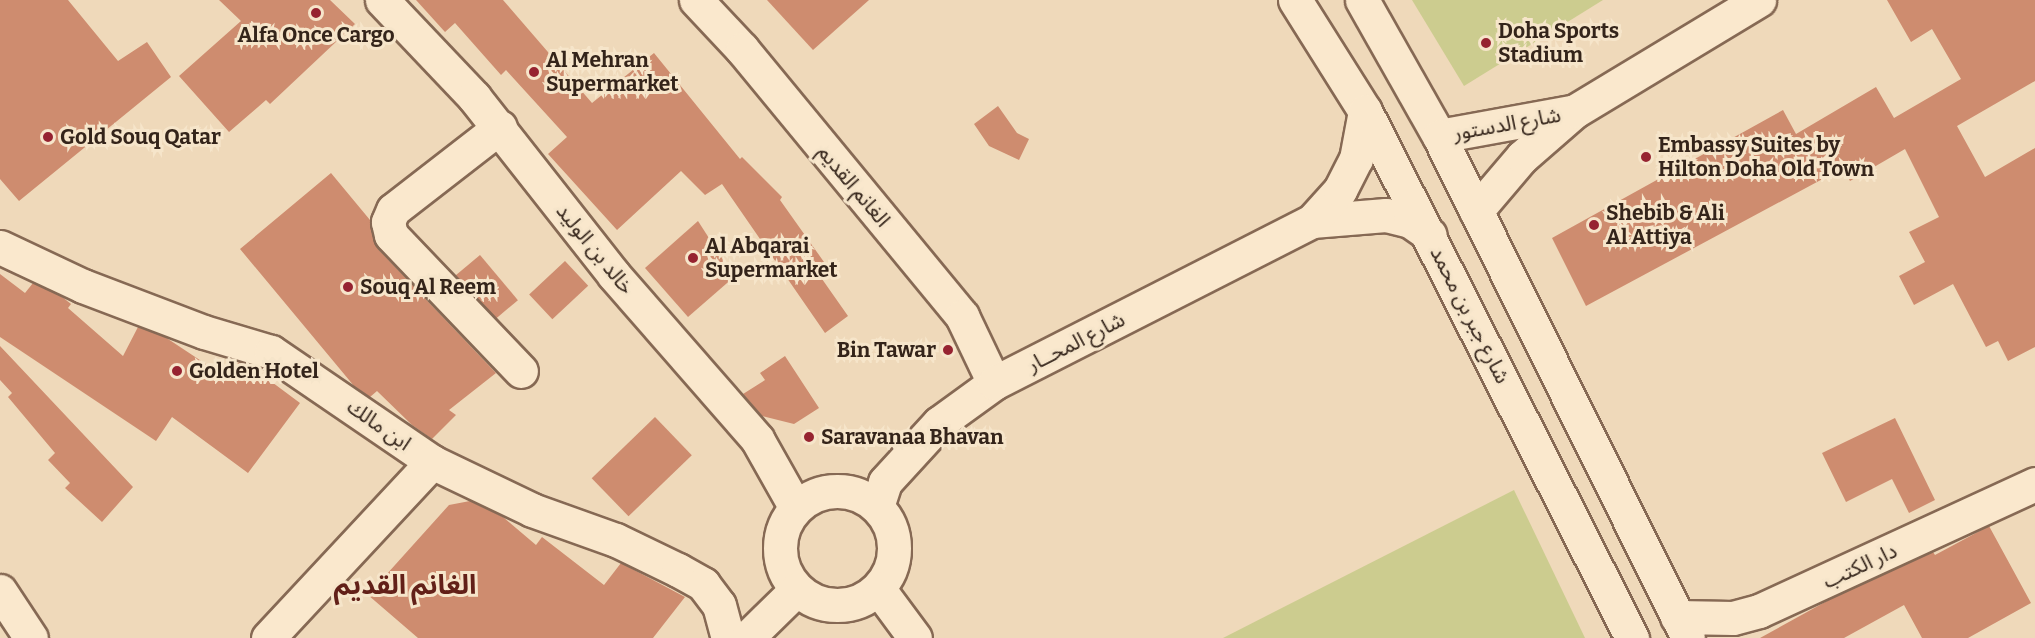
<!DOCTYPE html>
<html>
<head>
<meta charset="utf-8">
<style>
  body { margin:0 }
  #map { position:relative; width:2035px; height:638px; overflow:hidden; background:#efd9ba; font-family:Bitter,"Noto Sans Arabic",serif }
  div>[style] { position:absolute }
  .green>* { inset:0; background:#cccc8f }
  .building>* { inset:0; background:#ce8c6f; transform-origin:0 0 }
  .roads { filter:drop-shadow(2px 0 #866954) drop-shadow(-2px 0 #866954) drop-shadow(0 2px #866954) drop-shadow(0 -2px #866954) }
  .street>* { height:33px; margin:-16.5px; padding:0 16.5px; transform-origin:16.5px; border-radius:16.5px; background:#fae8cd }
  .street>.ring { margin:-16.5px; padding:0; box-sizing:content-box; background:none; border:33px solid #fae8cd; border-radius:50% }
  .secondary>* { height:33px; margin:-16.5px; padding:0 16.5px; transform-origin:16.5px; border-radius:16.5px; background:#fae8cd }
  .dots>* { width:16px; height:16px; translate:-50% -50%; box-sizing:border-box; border:3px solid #f6e5ca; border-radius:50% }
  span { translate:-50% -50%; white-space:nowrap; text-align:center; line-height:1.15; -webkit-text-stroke:6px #f6e5ca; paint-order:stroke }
  .poi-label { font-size:21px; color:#34241a; font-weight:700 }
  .left { translate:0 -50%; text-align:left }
  .right { translate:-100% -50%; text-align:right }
  .street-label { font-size:21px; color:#34241a }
  .district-label { font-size:27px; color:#622018; font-weight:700 }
</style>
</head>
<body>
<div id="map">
  <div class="green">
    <div style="clip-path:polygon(1412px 0,1603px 0,1464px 86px)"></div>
    <div style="clip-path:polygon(1514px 490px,1585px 638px,1223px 638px)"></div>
  </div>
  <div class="building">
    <div style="clip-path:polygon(0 0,68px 0,118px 61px,147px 42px,171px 77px,19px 201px,0 179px)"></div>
    <div style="clip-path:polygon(219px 0,330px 0,355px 24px,270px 104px,266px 100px,229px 132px,179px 76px,241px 21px)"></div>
    <div style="clip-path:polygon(416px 0,503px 0,592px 103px,654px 53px,740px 159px,742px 157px,782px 197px,780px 200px,824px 262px,815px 269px,848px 316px,825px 333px,722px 184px,705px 195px,681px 171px,617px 230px,548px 154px,567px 137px,506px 70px,501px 75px,455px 23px,445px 32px)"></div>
    <div style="clip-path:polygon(767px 0,869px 0,813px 50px)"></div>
    <div style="clip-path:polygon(1887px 0,2035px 0,2035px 81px,1957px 126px,1985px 177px,2035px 148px,2035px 347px,2008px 361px,1998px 341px,1986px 347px,1953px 284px,1914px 305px,1899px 276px,1925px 262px,1909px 232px,1939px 217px,1905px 149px,1850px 181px,1843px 168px,1586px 306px,1552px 238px,1783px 110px,1796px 134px,1876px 87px,1894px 118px,1961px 79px,1932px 29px,1911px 42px)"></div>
    <div style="clip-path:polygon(998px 106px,1017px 133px,1029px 139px,1019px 160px,989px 146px,974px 124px)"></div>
    <div style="clip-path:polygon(331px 173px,370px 220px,377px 248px,496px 373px,449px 410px,456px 415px,432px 439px,412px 425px,377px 391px,370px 397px,354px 386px,240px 249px)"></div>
    <div style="clip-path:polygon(698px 221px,734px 277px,688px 317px,645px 268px)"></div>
    <div style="left:480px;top:255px;width:59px;height:32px;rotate:50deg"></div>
    <div style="left:565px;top:261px;width:34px;height:49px;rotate:47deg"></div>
    <div style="clip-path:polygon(0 274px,25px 293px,33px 283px,61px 296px,71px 304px,68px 308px,123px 356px,138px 327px,165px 337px,227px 378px,239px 362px,249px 365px,300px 403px,248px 473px,172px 417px,156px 441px,0 337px)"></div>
    <div style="clip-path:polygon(0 346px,133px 487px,102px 522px,65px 488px,70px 483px,48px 460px,55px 453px,8px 397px,12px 393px,0 380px)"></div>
    <div style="clip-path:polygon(785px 356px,819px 408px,794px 424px,762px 416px,743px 394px,765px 380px,760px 373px)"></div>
    <div style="left:655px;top:417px;width:53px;height:88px;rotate:46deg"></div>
    <div style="clip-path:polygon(1895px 418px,1935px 500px,1909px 513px,1892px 479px,1846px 502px,1822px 453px)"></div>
    <div style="clip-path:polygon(470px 501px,503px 517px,536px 545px,542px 537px,604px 585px,621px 563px,685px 597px,653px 638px,418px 638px,368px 595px,449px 505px)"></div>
    <div style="clip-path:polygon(1989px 526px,2031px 603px,1968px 638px,1922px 638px,1904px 605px,1844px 638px,1760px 638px,1836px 596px,1933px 552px,1935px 555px)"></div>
  </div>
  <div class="roads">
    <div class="street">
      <div style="left:382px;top:0;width:134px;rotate:46.5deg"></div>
      <div style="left:474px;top:97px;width:226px;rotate:51.8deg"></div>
      <div style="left:614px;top:275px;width:218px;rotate:48.9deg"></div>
      <div style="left:757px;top:439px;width:79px;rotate:60.5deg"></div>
      <div style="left:696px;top:0;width:67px;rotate:46.8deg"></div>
      <div style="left:742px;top:49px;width:346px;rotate:50.5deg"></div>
      <div style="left:962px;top:316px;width:74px;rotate:64.5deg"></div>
      <div style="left:500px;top:127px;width:135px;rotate:142.2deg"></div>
      <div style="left:393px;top:210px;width:13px;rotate:113deg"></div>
      <div style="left:388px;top:222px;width:13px;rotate:77deg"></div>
      <div style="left:391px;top:235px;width:188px;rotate:46.3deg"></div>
      <div style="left:1439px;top:136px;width:134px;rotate:-10.3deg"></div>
      <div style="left:1476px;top:211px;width:71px;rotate:-49.6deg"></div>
      <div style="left:1522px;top:157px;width:70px;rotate:-41deg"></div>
      <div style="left:1575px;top:111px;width:215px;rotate:-31.1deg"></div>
      <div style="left:1312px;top:221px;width:74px;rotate:-4.6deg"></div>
      <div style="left:1386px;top:215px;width:25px;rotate:14deg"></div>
      <div style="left:1410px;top:221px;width:24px;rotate:35deg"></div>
      <div style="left:0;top:247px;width:92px;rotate:25.2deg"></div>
      <div style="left:83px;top:286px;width:129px;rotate:20.8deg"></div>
      <div style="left:204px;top:332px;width:70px;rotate:16.6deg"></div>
      <div style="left:271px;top:352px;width:195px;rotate:34.3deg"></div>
      <div style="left:432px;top:462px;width:111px;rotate:25.6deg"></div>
      <div style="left:532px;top:510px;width:89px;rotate:19.7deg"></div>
      <div style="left:616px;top:540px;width:69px;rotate:25.8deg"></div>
      <div style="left:678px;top:570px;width:29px;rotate:29deg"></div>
      <div style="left:703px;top:584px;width:26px;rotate:53deg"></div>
      <div style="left:719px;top:605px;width:34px;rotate:75deg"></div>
      <div class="ring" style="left:780px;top:491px;width:81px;height:81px"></div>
      <div style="left:877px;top:507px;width:26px;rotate:-72deg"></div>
      <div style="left:885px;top:482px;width:80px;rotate:-47.5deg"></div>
      <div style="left:939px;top:423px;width:68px;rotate:-36deg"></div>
      <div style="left:994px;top:383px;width:357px;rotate:-27deg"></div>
      <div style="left:1312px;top:221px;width:42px;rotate:-47.9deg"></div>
      <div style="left:1340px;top:190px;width:35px;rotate:-63deg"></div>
      <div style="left:1356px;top:159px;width:49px;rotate:-79.4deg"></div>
      <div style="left:878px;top:588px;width:62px;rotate:53.5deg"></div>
      <div style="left:0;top:591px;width:56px;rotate:56.6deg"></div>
      <div style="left:1677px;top:617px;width:56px;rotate:1deg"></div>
      <div style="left:1733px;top:618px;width:27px;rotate:-15deg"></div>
      <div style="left:1759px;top:611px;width:304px;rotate:-24.7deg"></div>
      <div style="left:268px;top:638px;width:241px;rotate:-47deg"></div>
      <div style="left:747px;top:638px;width:70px;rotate:-44.4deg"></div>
    </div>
    <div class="secondary">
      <div style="left:1295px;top:0;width:131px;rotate:57.8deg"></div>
      <div style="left:1365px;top:111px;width:591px;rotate:63.13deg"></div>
      <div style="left:1362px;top:0;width:156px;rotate:60.5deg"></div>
      <div style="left:1439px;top:136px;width:560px;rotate:63.62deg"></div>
    </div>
  </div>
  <div class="dots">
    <div style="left:316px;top:13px;background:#962330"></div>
    <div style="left:1486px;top:43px;background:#962330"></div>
    <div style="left:534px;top:72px;background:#962330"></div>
    <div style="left:48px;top:137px;background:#962330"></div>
    <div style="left:1646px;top:157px;background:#962330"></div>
    <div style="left:1594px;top:225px;background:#962330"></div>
    <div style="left:693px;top:258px;background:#962330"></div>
    <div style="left:348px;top:287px;background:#962330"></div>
    <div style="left:948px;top:350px;background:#962330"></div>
    <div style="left:177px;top:371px;background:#962330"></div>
    <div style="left:809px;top:437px;background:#962330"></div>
  </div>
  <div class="poi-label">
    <span class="left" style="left:1498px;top:43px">Doha Sports<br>Stadium</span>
    <span style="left:316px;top:35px">Alfa Once Cargo</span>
    <span class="left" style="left:546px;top:72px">Al Mehran<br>Supermarket</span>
    <span class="left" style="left:60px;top:137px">Gold Souq Qatar</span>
    <span class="left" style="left:1658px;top:157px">Embassy Suites by<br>Hilton Doha Old Town</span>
    <span class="left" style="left:1606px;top:225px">Shebib &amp; Ali<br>Al Attiya</span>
    <span class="left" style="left:705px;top:258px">Al Abqarai<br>Supermarket</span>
    <span class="left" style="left:360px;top:287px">Souq Al Reem</span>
    <span class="right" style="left:936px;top:350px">Bin Tawar</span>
    <span class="left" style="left:189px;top:371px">Golden Hotel</span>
    <span class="left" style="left:821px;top:437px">Saravanaa Bhavan</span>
  </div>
  <div class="street-label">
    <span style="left:1507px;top:124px;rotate:-10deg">شارع الدستور</span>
    <span style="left:854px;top:186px;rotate:50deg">الغانم القديم</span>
    <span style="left:595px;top:249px;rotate:51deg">خالد بن الوليد</span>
    <span style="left:1470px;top:315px;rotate:63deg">شارع جبر بن محمد</span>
    <span style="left:1076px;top:342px;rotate:-27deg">شارع المحــار</span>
    <span style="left:379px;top:425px;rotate:35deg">ابن مالك</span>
    <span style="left:1860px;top:566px;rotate:-25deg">دار الكتب</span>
  </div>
  <div class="district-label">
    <span style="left:405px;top:586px">الغانم القديم</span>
  </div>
</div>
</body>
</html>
